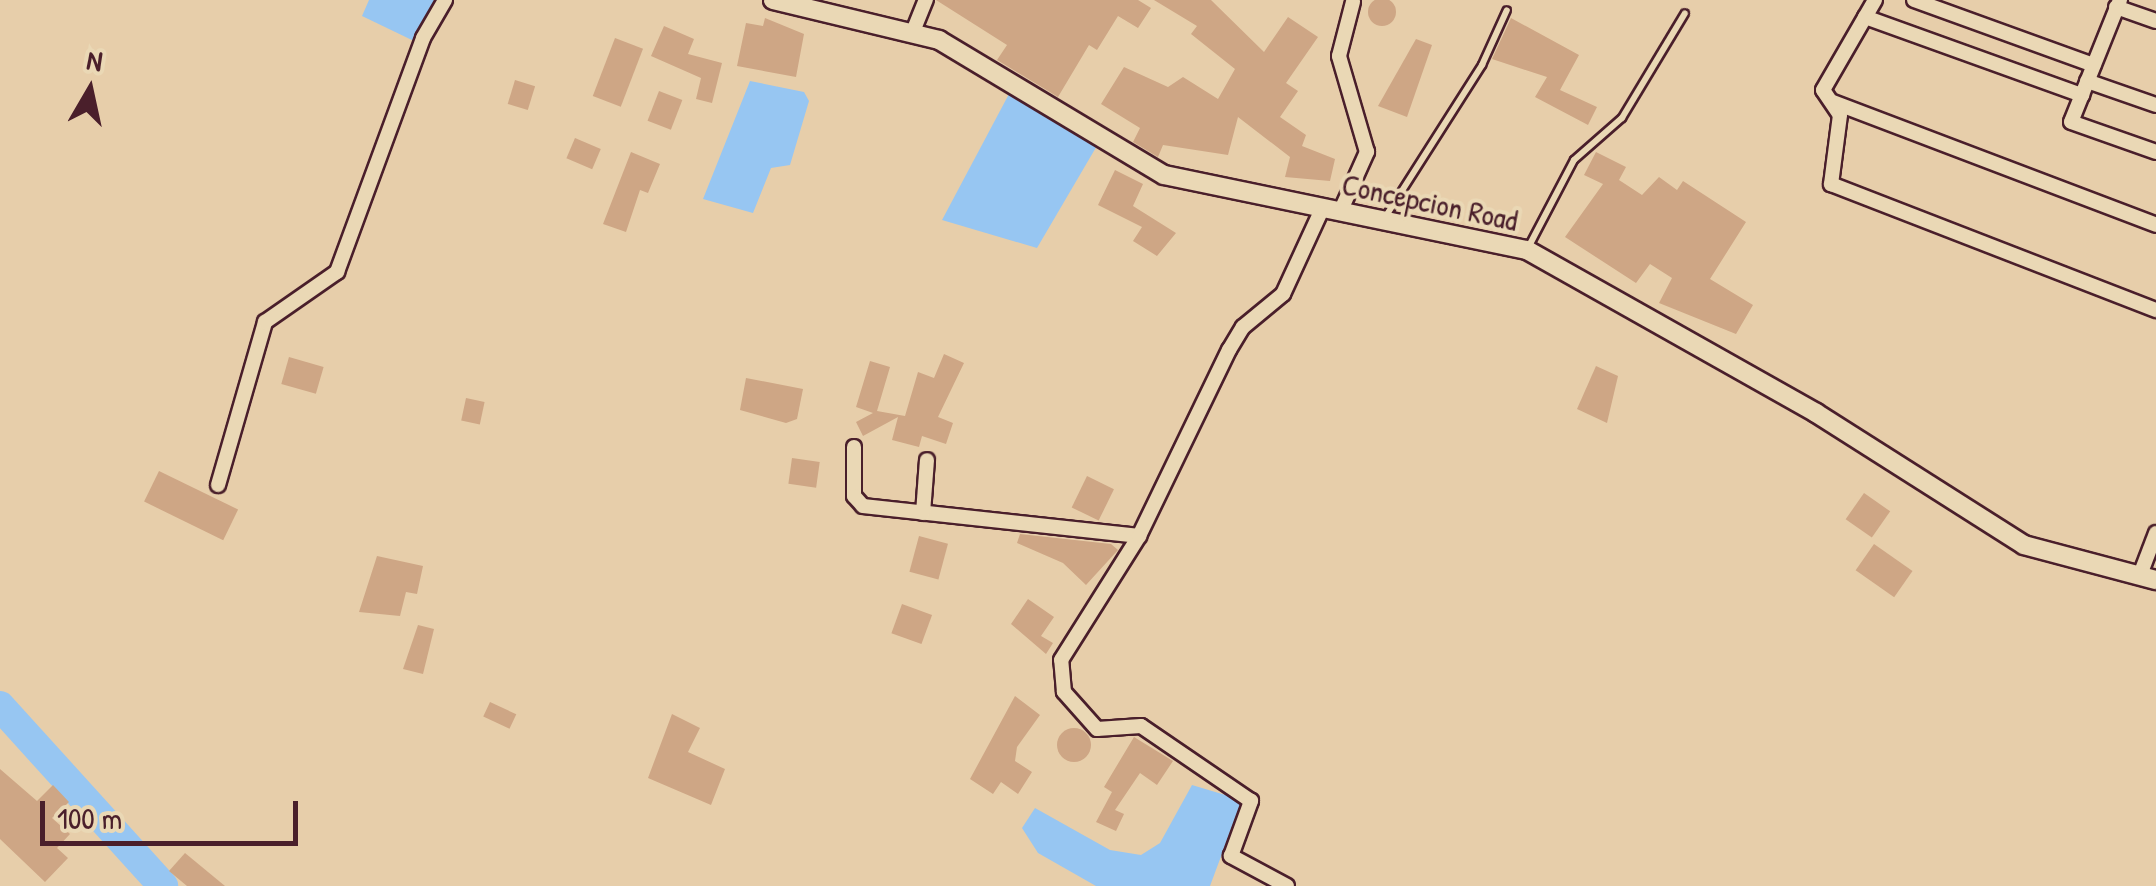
<!DOCTYPE html>
<html>
<head>
<meta charset="utf-8">
<style>
  body { margin:0 }
  #map { position:relative; width:2156px; height:886px; overflow:hidden; background:#e7ceaa; font-family:"Patrick Hand",sans-serif }
  div>[style] { position:absolute }
  .water>* { inset:0; background:#97c6f2 }
  .river>* { height:30px; margin:-15px; padding:0 15px; transform-origin:15px; border-radius:15px; background:#97c6f2 }
  .building>* { inset:0; background:#cea685; transform-origin:0 0 }
  .round { border-radius:50% }
  .roads { filter:drop-shadow(2px 0 #4a1f2b) drop-shadow(-2px 0 #4a1f2b) drop-shadow(0 2px #4a1f2b) drop-shadow(0 -2px #4a1f2b) }
  .service>* { height:6px; margin:-3px; padding:0 3px; transform-origin:3px; border-radius:3px; background:#ead8b5 }
  .minor>* { height:14px; margin:-7px; padding:0 7px; transform-origin:7px; border-radius:7px; background:#ead8b5 }
  .tertiary>* { height:18px; margin:-9px; padding:0 9px; transform-origin:9px; border-radius:9px; background:#ead8b5 }
  span { translate:-50% -50%; white-space:nowrap; text-align:center; line-height:1.15; -webkit-text-stroke:8px #ead8b5; paint-order:stroke }
  .street-label { font-size:30px; color:#4a1f2b }
  .north { position:absolute; left:40px; top:40px; width:100px; height:100px; -webkit-text-stroke:8px #ead8b5; paint-order:stroke; rotate:9deg; font-size:28px; font-weight:700; line-height:40px; text-align:center; color:#4a1f2b }
  .north::after { content:''; display:block; margin:auto; width:35px; height:45px; background:#4a1f2b; clip-path:polygon(50% 0,100% 100%,50% 72%,0 100%) }
  .scale { position:absolute; left:40px; top:801px; width:258px; height:45px; box-sizing:border-box; border:5px solid #4a1f2b; border-top:0; padding-left:12px; font-size:30px; line-height:35px; white-space:nowrap; color:#4a1f2b; -webkit-text-stroke:8px #ead8b5; paint-order:stroke }
</style>
</head>
<body>
<div id="map">
  <div class="water">
    <div style="clip-path:polygon(369px 0,437px 0,416px 42px,362px 16px)"></div>
    <div style="clip-path:polygon(750px 81px,804px 92px,809px 101px,790px 165px,771px 168px,753px 213px,703px 199px)"></div>
    <div style="clip-path:polygon(1009px 94px,1098px 144px,1037px 248px,942px 220px)"></div>
    <div style="clip-path:polygon(1192px 785px,1242px 800px,1210px 886px,1096px 886px,1038px 853px,1022px 828px,1035px 808px,1110px 850px,1141px 855px,1160px 843px)"></div>
  </div>
  <div class="river">
    <div style="left:0;top:706px;width:243px;rotate:47.8deg"></div>
  </div>
  <div class="building">
    <div class="round" style="left:1368px;top:-2px;width:28px;height:28px"></div>
    <div style="clip-path:polygon(936px 0,1138px 0,1151px 8px,1138px 28px,1118px 16px,1097px 50px,1089px 45px,1058px 97px,997px 60px,1007px 45px)"></div>
    <div style="clip-path:polygon(1154px 0,1211px 0,1264px 52px,1288px 17px,1318px 37px,1286px 83px,1298px 91px,1280px 117px,1306px 135px,1302px 146px,1335px 159px,1330px 181px,1285px 177px,1290px 157px,1238px 117px,1228px 155px,1163px 145px,1158px 157px,1133px 142px,1140px 128px,1101px 104px,1124px 67px,1168px 87px,1183px 77px,1218px 99px,1235px 69px,1191px 34px,1197px 26px)"></div>
    <div style="clip-path:polygon(765px 18px,804px 34px,796px 77px,737px 66px,746px 23px,763px 26px)"></div>
    <div style="clip-path:polygon(1511px 18px,1579px 55px,1560px 90px,1597px 107px,1588px 125px,1535px 97px,1547px 77px,1492px 59px)"></div>
    <div style="clip-path:polygon(664px 26px,694px 39px,688px 54px,722px 63px,712px 103px,696px 99px,701px 78px,651px 56px)"></div>
    <div style="left:615px;top:38px;width:30px;height:62px;rotate:21deg"></div>
    <div style="clip-path:polygon(1416px 39px,1432px 45px,1407px 117px,1378px 106px)"></div>
    <div style="left:515px;top:80px;width:21px;height:25px;rotate:17deg"></div>
    <div style="left:659px;top:91px;width:25px;height:32px;rotate:21deg"></div>
    <div style="left:575px;top:138px;width:28px;height:22px;rotate:23deg"></div>
    <div style="clip-path:polygon(631px 152px,660px 164px,648px 193px,640px 190px,626px 232px,603px 224px)"></div>
    <div style="clip-path:polygon(1596px 152px,1626px 167px,1619px 180px,1642px 195px,1659px 177px,1677px 190px,1683px 181px,1746px 222px,1710px 279px,1753px 305px,1736px 334px,1659px 303px,1672px 278px,1650px 264px,1636px 283px,1565px 237px,1603px 184px,1584px 175px)"></div>
    <div style="clip-path:polygon(1115px 170px,1143px 184px,1133px 206px,1176px 233px,1157px 256px,1133px 241px,1142px 227px,1098px 205px)"></div>
    <div style="clip-path:polygon(944px 354px,964px 363px,938px 417px,953px 423px,946px 444px,922px 436px,919px 447px,892px 440px,898px 417px,863px 436px,856px 422px,873px 413px,856px 407px,870px 361px,890px 367px,877px 411px,905px 416px,918px 372px,934px 378px)"></div>
    <div style="left:289px;top:357px;width:36px;height:28px;rotate:16deg"></div>
    <div style="clip-path:polygon(1596px 366px,1618px 376px,1607px 423px,1577px 409px)"></div>
    <div style="clip-path:polygon(746px 378px,803px 389px,797px 419px,786px 423px,740px 410px)"></div>
    <div style="left:466px;top:398px;width:19px;height:23px;rotate:12deg"></div>
    <div style="left:792px;top:458px;width:28px;height:26px;rotate:8deg"></div>
    <div style="left:159px;top:471px;width:88px;height:34px;rotate:26deg"></div>
    <div style="left:1087px;top:476px;width:30px;height:35px;rotate:26deg"></div>
    <div style="left:1864px;top:493px;width:32px;height:32px;rotate:35deg"></div>
    <div style="clip-path:polygon(1020px 534px,1111px 544px,1118px 550px,1086px 585px,1063px 563px,1017px 543px)"></div>
    <div style="left:919px;top:536px;width:30px;height:37px;rotate:15deg"></div>
    <div style="left:1874px;top:544px;width:47px;height:32px;rotate:35deg"></div>
    <div style="clip-path:polygon(377px 556px,423px 566px,417px 594px,406px 592px,400px 616px,359px 612px)"></div>
    <div style="clip-path:polygon(1028px 599px,1054px 617px,1041px 636px,1053px 643px,1046px 654px,1011px 624px)"></div>
    <div style="left:902px;top:604px;width:32px;height:31px;rotate:20deg"></div>
    <div style="clip-path:polygon(418px 625px,434px 629px,423px 674px,403px 669px)"></div>
    <div style="clip-path:polygon(1015px 696px,1040px 715px,1017px 747px,1015px 761px,1032px 772px,1018px 794px,1001px 782px,993px 794px,970px 779px)"></div>
    <div style="left:490px;top:702px;width:29px;height:16px;rotate:25deg"></div>
    <div style="clip-path:polygon(672px 714px,700px 728px,688px 752px,725px 769px,711px 805px,648px 778px)"></div>
    <div class="round" style="left:1057px;top:728px;width:34px;height:34px"></div>
    <div style="clip-path:polygon(1134px 737px,1173px 761px,1157px 785px,1140px 773px,1115px 810px,1124px 814px,1116px 831px,1096px 822px,1112px 792px,1104px 787px)"></div>
    <div style="clip-path:polygon(0 769px,37px 801px,53px 785px,69px 802px,52px 818px,70px 834px,57px 848px,68px 858px,45px 882px,0 839px)"></div>
    <div style="clip-path:polygon(185px 853px,225px 886px,187px 886px,169px 871px)"></div>
  </div>
  <div class="roads">
    <div class="service">
      <div style="left:1384px;top:219px;width:183px;rotate:-57.5deg"></div>
      <div style="left:1482px;top:65px;width:60px;rotate:-65.6deg"></div>
      <div style="left:1529px;top:246px;width:97px;rotate:-62.4deg"></div>
      <div style="left:1574px;top:160px;width:64px;rotate:-41.2deg"></div>
      <div style="left:1622px;top:118px;width:122px;rotate:-59deg"></div>
    </div>
    <div class="minor">
      <div style="left:1875px;top:0;width:104px;rotate:120deg"></div>
      <div style="left:1823px;top:90px;width:30px;rotate:56deg"></div>
      <div style="left:1840px;top:115px;width:70px;rotate:97.4deg"></div>
      <div style="left:1831px;top:184px;width:349px;rotate:21.2deg"></div>
      <div style="left:1914px;top:0;width:191px;rotate:19.9deg"></div>
      <div style="left:2120px;top:0;width:131px;rotate:111.9deg"></div>
      <div style="left:2071px;top:122px;width:90px;rotate:19.4deg"></div>
      <div style="left:2116px;top:7px;width:42px;rotate:19.3deg"></div>
      <div style="left:1865px;top:17px;width:231px;rotate:19.8deg"></div>
      <div style="left:912px;top:34px;width:37px;rotate:-68deg"></div>
      <div style="left:2087px;top:81px;width:73px;rotate:19.2deg"></div>
      <div style="left:1833px;top:102px;width:346px;rotate:20.8deg"></div>
      <div style="left:1341px;top:210px;width:64px;rotate:-65.9deg"></div>
      <div style="left:1367px;top:152px;width:100px;rotate:-106.3deg"></div>
      <div style="left:1339px;top:56px;width:56px;rotate:-75.5deg"></div>
      <div style="left:854px;top:447px;width:49px;rotate:90deg"></div>
      <div style="left:854px;top:496px;width:13px;rotate:48deg"></div>
      <div style="left:863px;top:506px;width:278px;rotate:6.2deg"></div>
      <div style="left:218px;top:485px;width:170px;rotate:-73.9deg"></div>
      <div style="left:265px;top:322px;width:88px;rotate:-34.8deg"></div>
      <div style="left:337px;top:272px;width:249px;rotate:-69.8deg"></div>
      <div style="left:423px;top:38px;width:44px;rotate:-59.9deg"></div>
      <div style="left:923px;top:513px;width:53px;rotate:-85.7deg"></div>
      <div style="left:2140px;top:575px;width:45px;rotate:-69.1deg"></div>
      <div style="left:1287px;top:886px;width:64px;rotate:-151.8deg"></div>
      <div style="left:1231px;top:856px;width:59px;rotate:-70deg"></div>
      <div style="left:1251px;top:801px;width:133px;rotate:-145.7deg"></div>
      <div style="left:1141px;top:726px;width:44px;rotate:176.1deg"></div>
      <div style="left:1097px;top:729px;width:50px;rotate:-131.7deg"></div>
      <div style="left:1064px;top:692px;width:32px;rotate:-95deg"></div>
      <div style="left:1061px;top:660px;width:146px;rotate:-57.8deg"></div>
      <div style="left:1139px;top:536px;width:207px;rotate:-64.2deg"></div>
      <div style="left:1229px;top:350px;width:27px;rotate:-59deg"></div>
      <div style="left:1243px;top:327px;width:52px;rotate:-39.5deg"></div>
      <div style="left:1283px;top:294px;width:96px;rotate:-65.3deg"></div>
    </div>
    <div class="tertiary">
      <div style="left:773px;top:0;width:171px;rotate:13.5deg"></div>
      <div style="left:939px;top:40px;width:262px;rotate:31deg"></div>
      <div style="left:1164px;top:175px;width:371px;rotate:11.7deg"></div>
      <div style="left:1527px;top:250px;width:332px;rotate:29.4deg"></div>
      <div style="left:1816px;top:413px;width:246px;rotate:32.4deg"></div>
      <div style="left:2024px;top:545px;width:137px;rotate:14.9deg"></div>
    </div>
  </div>
  <div class="street-label">
    <span style="left:1430px;top:202px;rotate:12deg">Concepcion Road</span>
  </div>
  <div class="north">N</div>
  <div class="scale">100 m</div>
</div>
</body>
</html>
